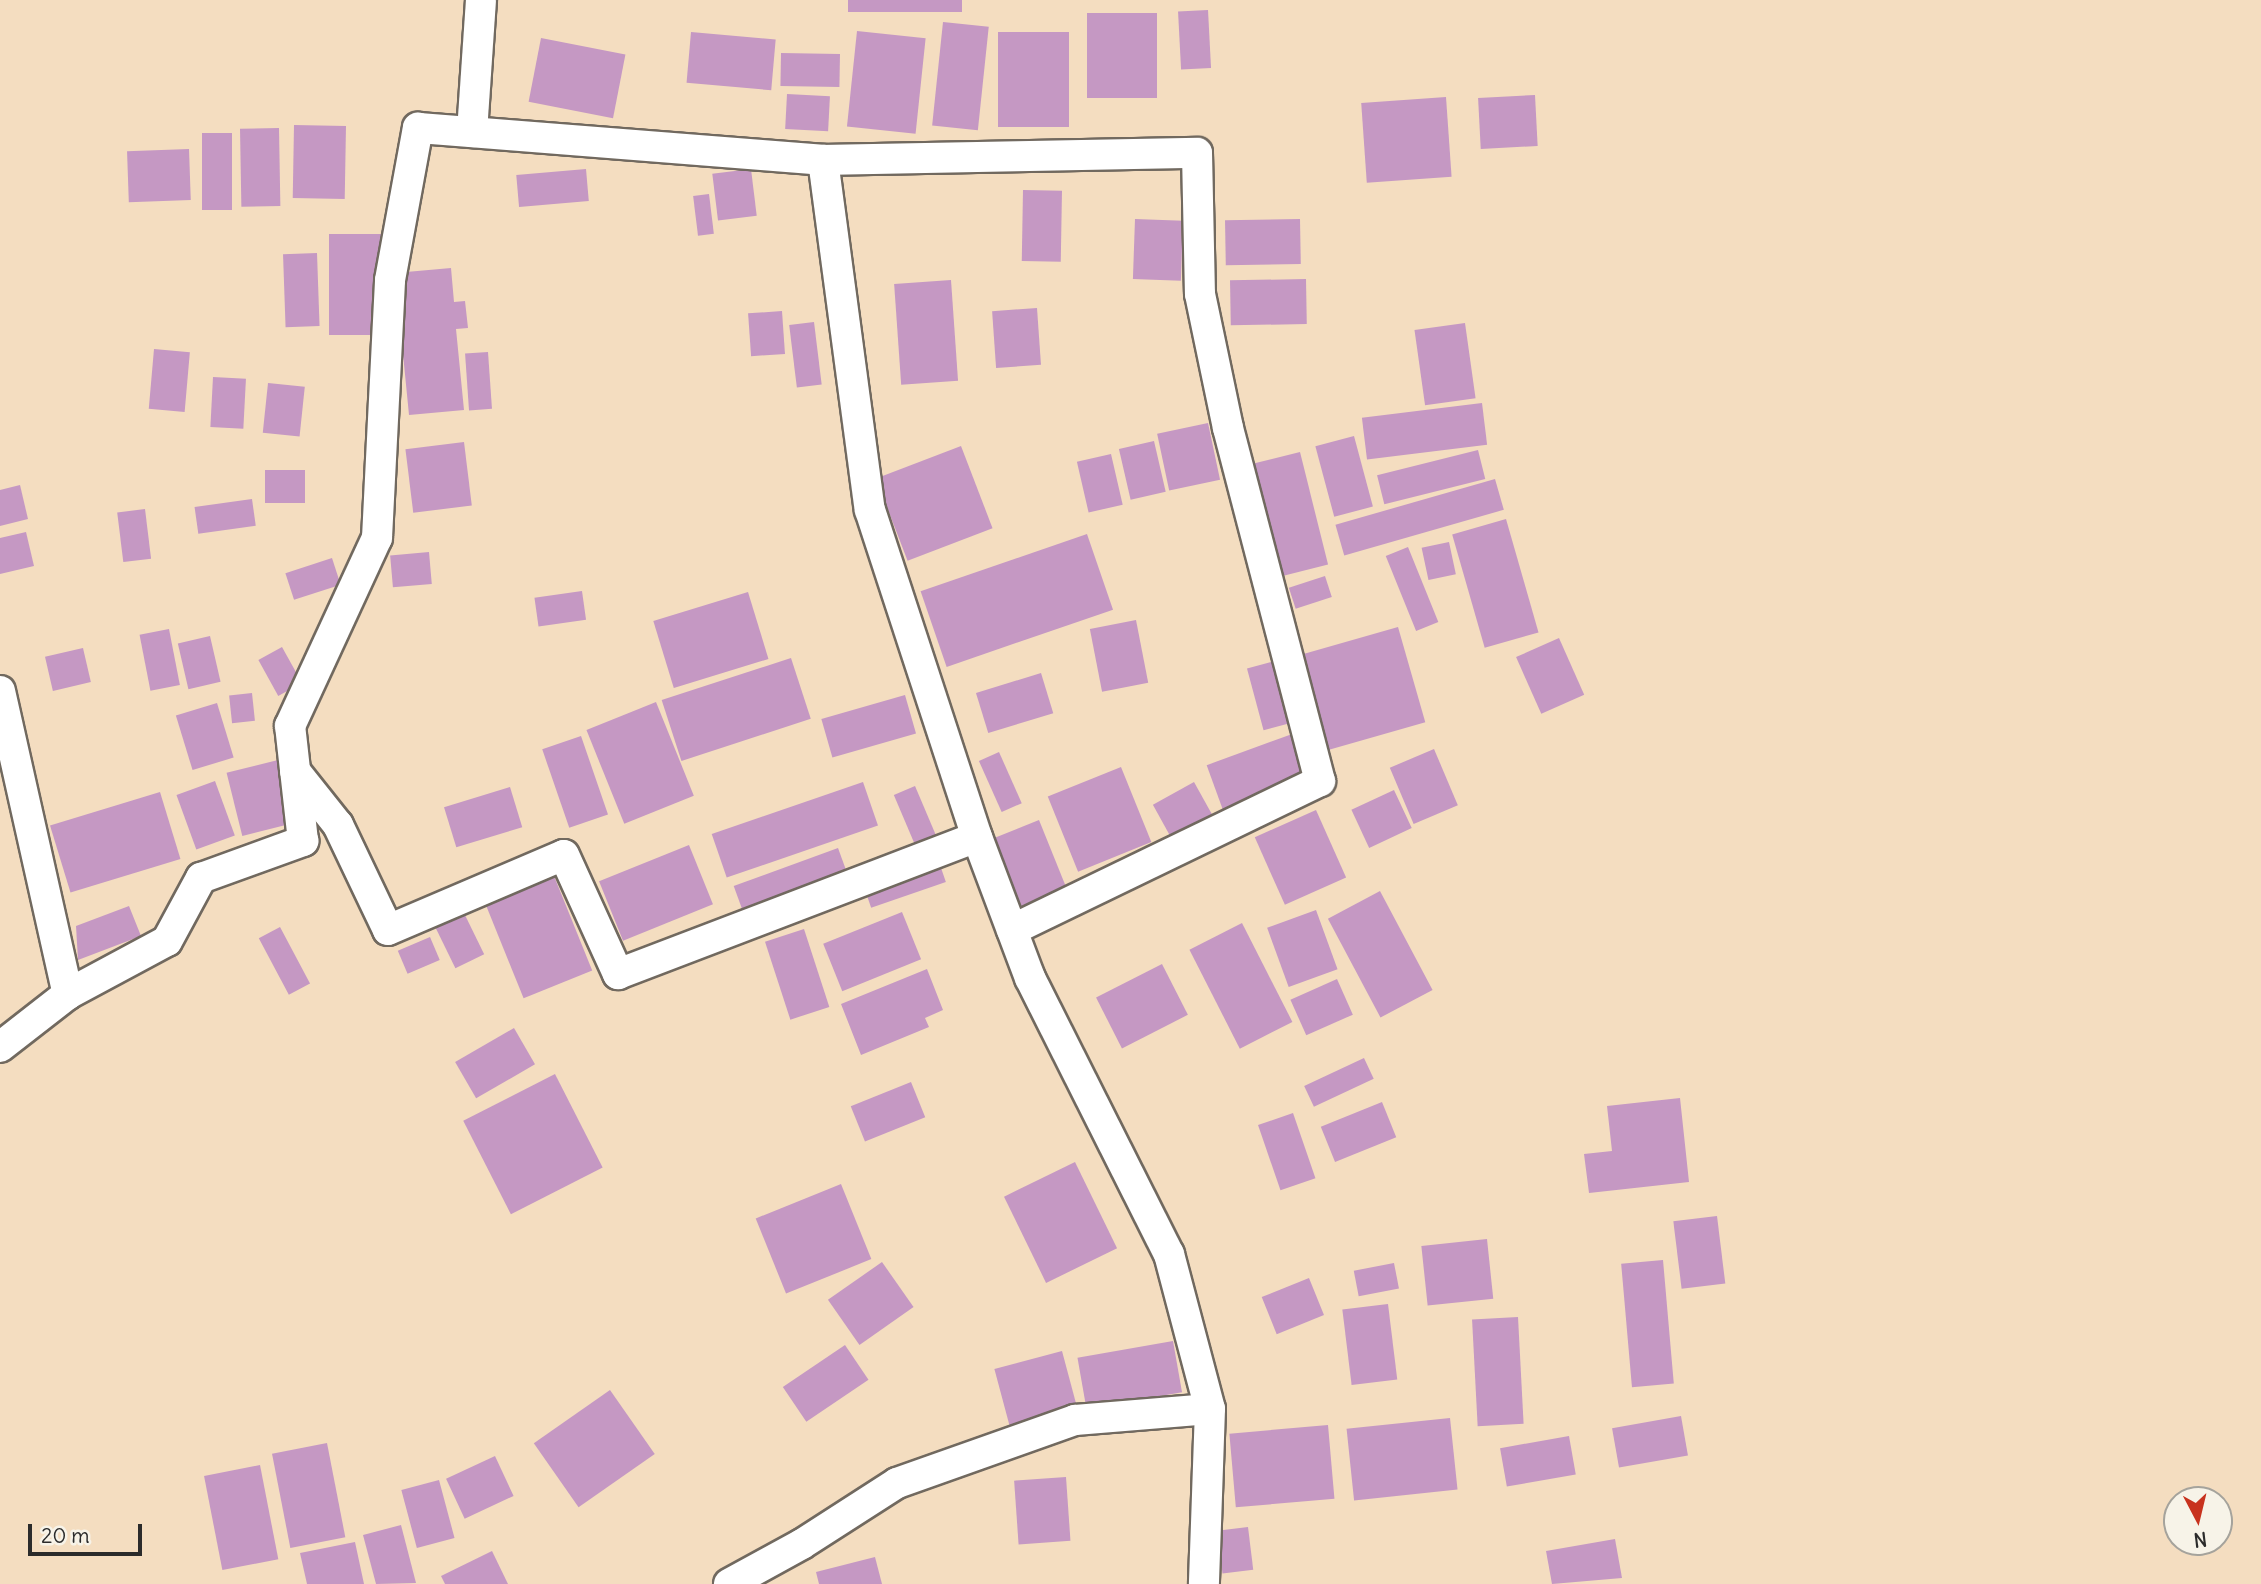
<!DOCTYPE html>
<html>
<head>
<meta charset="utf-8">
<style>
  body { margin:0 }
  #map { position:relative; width:2261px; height:1584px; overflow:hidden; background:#f4ddc0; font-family:Delius,sans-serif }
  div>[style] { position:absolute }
  .building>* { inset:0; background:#c598c3; transform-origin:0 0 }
  .roads { filter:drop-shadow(2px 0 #71695f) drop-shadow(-2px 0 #71695f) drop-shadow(0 2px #71695f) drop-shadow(0 -2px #71695f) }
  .minor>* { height:30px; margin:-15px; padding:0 15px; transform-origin:15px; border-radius:15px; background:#fff }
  span { translate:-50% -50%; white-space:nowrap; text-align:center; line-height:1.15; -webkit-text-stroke:6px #f7f3e8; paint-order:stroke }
  .north { position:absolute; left:2163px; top:1486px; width:70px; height:70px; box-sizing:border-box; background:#f7f3e8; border:2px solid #a5a39c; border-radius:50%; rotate:173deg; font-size:19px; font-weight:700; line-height:28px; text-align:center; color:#2b2b2b }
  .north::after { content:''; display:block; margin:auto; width:24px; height:32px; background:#c8321e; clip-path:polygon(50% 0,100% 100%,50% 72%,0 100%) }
  .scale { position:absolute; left:28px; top:1524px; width:114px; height:32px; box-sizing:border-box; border:4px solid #2b2b2b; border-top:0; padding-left:9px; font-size:21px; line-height:24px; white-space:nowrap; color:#2b2b2b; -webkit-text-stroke:5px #f7f3e8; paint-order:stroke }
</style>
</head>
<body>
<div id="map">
  <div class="building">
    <div style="left:848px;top:0;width:114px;height:12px"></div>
    <div style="left:1208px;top:10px;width:58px;height:30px;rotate:87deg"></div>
    <div style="left:1157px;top:13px;width:85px;height:70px;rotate:90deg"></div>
    <div style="left:943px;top:22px;width:46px;height:104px;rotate:6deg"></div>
    <div style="left:857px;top:31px;width:69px;height:96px;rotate:6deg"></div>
    <div style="left:691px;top:32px;width:85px;height:51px;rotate:5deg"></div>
    <div style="left:998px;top:32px;width:71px;height:95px"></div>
    <div style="left:541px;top:38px;width:86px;height:65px;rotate:11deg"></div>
    <div style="left:781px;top:53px;width:59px;height:33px;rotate:1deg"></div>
    <div style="left:787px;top:94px;width:43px;height:35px;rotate:3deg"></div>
    <div style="left:1535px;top:95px;width:51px;height:57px;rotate:87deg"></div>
    <div style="left:1446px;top:97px;width:80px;height:85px;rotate:86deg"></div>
    <div style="left:294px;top:125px;width:52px;height:73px;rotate:1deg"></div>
    <div style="left:279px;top:128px;width:78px;height:39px;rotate:89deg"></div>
    <div style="left:202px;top:133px;width:30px;height:77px"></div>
    <div style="left:189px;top:149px;width:51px;height:62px;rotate:88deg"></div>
    <div style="left:586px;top:169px;width:32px;height:70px;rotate:85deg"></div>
    <div style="left:751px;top:169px;width:47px;height:39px;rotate:83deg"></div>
    <div style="left:1023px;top:190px;width:39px;height:71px;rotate:1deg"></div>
    <div style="left:709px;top:194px;width:40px;height:16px;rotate:83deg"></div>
    <div style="left:1135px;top:219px;width:48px;height:60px;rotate:2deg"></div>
    <div style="left:1300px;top:219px;width:45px;height:75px;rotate:89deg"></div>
    <div style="left:329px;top:234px;width:52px;height:101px"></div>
    <div style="left:317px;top:253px;width:73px;height:34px;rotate:88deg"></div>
    <div style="clip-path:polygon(451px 268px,454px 302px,465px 301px,468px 328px,456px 329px,464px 410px,409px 415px,395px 273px)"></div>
    <div style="left:1306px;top:279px;width:45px;height:76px;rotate:89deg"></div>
    <div style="left:951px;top:280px;width:101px;height:57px;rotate:86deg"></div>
    <div style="left:1037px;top:308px;width:57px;height:45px;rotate:86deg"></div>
    <div style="left:782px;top:311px;width:43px;height:34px;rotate:86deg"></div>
    <div style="left:814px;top:322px;width:63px;height:25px;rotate:83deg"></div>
    <div style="left:1465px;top:323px;width:76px;height:51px;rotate:82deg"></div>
    <div style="left:154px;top:349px;width:36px;height:60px;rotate:5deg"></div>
    <div style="left:488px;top:352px;width:57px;height:23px;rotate:86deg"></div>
    <div style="left:213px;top:377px;width:33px;height:50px;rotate:3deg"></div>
    <div style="left:268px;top:383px;width:37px;height:50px;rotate:6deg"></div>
    <div style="left:1482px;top:403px;width:42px;height:121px;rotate:83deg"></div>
    <div style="left:1208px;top:423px;width:58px;height:52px;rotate:78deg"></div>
    <div style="left:1354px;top:436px;width:73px;height:40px;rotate:75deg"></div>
    <div style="left:1154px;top:441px;width:52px;height:36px;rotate:77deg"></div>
    <div style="left:464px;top:442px;width:64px;height:59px;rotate:83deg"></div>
    <div style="left:961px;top:446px;width:88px;height:91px;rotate:69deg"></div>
    <div style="left:1478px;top:450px;width:30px;height:104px;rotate:76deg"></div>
    <div style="left:1300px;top:452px;width:116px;height:52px;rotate:76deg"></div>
    <div style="left:1111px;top:454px;width:52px;height:35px;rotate:77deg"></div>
    <div style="left:305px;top:470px;width:33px;height:40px;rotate:90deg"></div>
    <div style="left:1495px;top:479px;width:32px;height:166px;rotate:74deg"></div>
    <div style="clip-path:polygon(20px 485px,28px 519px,0 526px,0 490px)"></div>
    <div style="left:252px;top:499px;width:27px;height:58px;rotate:82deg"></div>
    <div style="left:145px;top:509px;width:50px;height:28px;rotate:83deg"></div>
    <div style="left:1506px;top:519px;width:118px;height:56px;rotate:74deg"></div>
    <div style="clip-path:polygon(26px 532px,34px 566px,0 574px,0 538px)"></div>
    <div style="left:1087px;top:534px;width:80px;height:176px;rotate:71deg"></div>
    <div style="left:1449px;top:542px;width:33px;height:28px;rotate:78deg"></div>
    <div style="left:1408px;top:547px;width:81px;height:24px;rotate:68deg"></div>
    <div style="left:429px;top:552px;width:32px;height:39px;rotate:85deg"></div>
    <div style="left:332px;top:558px;width:28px;height:49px;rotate:72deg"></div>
    <div style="left:1325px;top:576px;width:22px;height:38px;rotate:72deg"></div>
    <div style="left:582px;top:591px;width:29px;height:48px;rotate:82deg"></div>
    <div style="left:748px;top:592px;width:70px;height:99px;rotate:73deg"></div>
    <div style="left:1136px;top:620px;width:64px;height:47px;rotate:79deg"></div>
    <div style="left:1398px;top:627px;width:99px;height:101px;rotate:74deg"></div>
    <div style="left:169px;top:629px;width:57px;height:30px;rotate:79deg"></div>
    <div style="left:210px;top:636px;width:47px;height:33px;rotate:77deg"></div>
    <div style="left:1559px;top:638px;width:62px;height:47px;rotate:66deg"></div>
    <div style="left:282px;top:647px;width:41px;height:27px;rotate:61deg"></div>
    <div style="left:83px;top:648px;width:35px;height:39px;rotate:77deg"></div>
    <div style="left:791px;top:658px;width:64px;height:136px;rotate:72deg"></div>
    <div style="left:1275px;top:661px;width:64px;height:29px;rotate:75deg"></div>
    <div style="left:1041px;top:673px;width:42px;height:68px;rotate:73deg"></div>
    <div style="left:252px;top:693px;width:28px;height:23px;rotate:84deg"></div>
    <div style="left:905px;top:695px;width:40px;height:87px;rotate:74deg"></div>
    <div style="left:656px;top:702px;width:101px;height:75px;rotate:68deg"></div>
    <div style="left:217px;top:703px;width:57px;height:43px;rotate:73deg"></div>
    <div style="left:1295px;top:733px;width:50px;height:94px;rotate:70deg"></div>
    <div style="left:581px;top:736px;width:83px;height:41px;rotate:71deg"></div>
    <div style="left:1434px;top:749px;width:61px;height:48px;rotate:67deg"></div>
    <div style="left:999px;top:752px;width:56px;height:22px;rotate:66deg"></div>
    <div style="left:278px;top:760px;width:65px;height:53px;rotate:76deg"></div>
    <div style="left:1121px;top:767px;width:81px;height:79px;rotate:68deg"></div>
    <div style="left:215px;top:781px;width:58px;height:41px;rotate:70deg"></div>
    <div style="left:863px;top:782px;width:46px;height:160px;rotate:71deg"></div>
    <div style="left:1194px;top:782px;width:41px;height:47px;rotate:61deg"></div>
    <div style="left:915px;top:786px;width:56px;height:23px;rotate:67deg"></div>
    <div style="left:510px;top:787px;width:42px;height:69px;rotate:73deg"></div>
    <div style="left:1394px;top:790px;width:42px;height:47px;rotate:65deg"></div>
    <div style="left:160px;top:792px;width:70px;height:115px;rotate:73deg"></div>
    <div style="left:1316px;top:810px;width:74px;height:67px;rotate:66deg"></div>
    <div style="left:1039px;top:820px;width:77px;height:51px;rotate:68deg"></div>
    <div style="left:689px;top:845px;width:64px;height:97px;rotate:68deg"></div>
    <div style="left:838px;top:848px;width:33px;height:111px;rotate:70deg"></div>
    <div style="left:940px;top:865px;width:18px;height:79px;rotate:71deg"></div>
    <div style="left:554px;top:876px;width:102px;height:74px;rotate:68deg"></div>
    <div style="left:1380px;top:891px;width:112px;height:59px;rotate:62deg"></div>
    <div style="clip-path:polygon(129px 906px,141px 936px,78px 960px,76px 926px)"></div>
    <div style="left:1316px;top:910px;width:63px;height:52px;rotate:70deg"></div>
    <div style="left:902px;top:912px;width:51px;height:85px;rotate:68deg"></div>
    <div style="left:464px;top:913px;width:46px;height:32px;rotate:64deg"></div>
    <div style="left:1242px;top:923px;width:111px;height:59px;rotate:63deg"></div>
    <div style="left:280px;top:927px;width:64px;height:24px;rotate:62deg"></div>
    <div style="left:804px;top:929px;width:82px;height:41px;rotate:72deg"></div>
    <div style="left:430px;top:937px;width:25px;height:35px;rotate:67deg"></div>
    <div style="left:1162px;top:964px;width:57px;height:74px;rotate:63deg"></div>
    <div style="clip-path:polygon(927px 969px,943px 1010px,925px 1018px,929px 1027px,861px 1055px,841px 1004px)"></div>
    <div style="left:1337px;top:979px;width:39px;height:51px;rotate:66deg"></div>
    <div style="left:514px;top:1028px;width:42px;height:68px;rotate:60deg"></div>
    <div style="left:1364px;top:1058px;width:23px;height:66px;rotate:65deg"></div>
    <div style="left:555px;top:1074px;width:105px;height:103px;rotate:63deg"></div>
    <div style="left:911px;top:1082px;width:38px;height:65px;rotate:68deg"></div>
    <div style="clip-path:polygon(1680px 1098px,1689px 1182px,1589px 1193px,1584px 1154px,1612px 1151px,1607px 1106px)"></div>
    <div style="left:1382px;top:1102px;width:38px;height:66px;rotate:68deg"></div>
    <div style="left:1293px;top:1113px;width:69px;height:37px;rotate:71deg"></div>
    <div style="left:1075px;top:1162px;width:96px;height:79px;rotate:64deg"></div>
    <div style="left:841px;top:1184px;width:81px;height:92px;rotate:68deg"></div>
    <div style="left:1717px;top:1216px;width:68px;height:44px;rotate:83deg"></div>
    <div style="left:1487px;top:1239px;width:60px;height:66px;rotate:84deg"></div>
    <div style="left:1663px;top:1260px;width:124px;height:42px;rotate:85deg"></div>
    <div style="left:882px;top:1262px;width:55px;height:66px;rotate:55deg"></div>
    <div style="left:1394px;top:1263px;width:26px;height:41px;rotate:79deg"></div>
    <div style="left:1309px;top:1278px;width:40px;height:51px;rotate:68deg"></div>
    <div style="left:1388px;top:1304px;width:76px;height:46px;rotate:83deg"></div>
    <div style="left:1518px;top:1317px;width:107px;height:46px;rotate:87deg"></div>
    <div style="left:1173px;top:1341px;width:52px;height:97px;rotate:80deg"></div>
    <div style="left:845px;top:1345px;width:42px;height:75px;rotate:56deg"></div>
    <div style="left:1062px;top:1351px;width:61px;height:70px;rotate:75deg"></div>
    <div style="left:610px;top:1390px;width:78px;height:93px;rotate:55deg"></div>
    <div style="left:1681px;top:1416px;width:40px;height:70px;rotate:80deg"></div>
    <div style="left:1450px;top:1418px;width:72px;height:104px;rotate:84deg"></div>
    <div style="left:1328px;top:1425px;width:74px;height:99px;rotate:85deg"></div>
    <div style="left:1569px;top:1436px;width:39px;height:70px;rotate:80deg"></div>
    <div style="left:327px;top:1443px;width:96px;height:56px;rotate:79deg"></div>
    <div style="left:495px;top:1456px;width:44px;height:54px;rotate:65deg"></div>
    <div style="left:260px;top:1465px;width:96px;height:57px;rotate:79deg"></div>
    <div style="left:1066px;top:1477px;width:64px;height:52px;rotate:86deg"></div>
    <div style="left:439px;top:1480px;width:60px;height:39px;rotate:75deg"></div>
    <div style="clip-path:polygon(401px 1525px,416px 1583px,376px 1584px,363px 1535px)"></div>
    <div style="left:1248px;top:1527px;width:43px;height:31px;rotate:83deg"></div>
    <div style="clip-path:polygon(1615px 1539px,1622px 1578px,1552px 1584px,1546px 1551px)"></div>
    <div style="clip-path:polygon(355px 1542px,364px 1584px,307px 1584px,300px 1553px)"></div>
    <div style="clip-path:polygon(492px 1551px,508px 1584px,445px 1584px,441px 1576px)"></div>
    <div style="clip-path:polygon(875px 1557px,882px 1584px,819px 1584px,816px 1572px)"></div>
  </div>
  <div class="roads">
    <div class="minor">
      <div style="left:472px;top:132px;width:132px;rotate:-86.1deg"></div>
      <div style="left:823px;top:160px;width:374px;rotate:-1.1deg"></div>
      <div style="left:1197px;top:153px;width:141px;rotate:88.8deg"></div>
      <div style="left:1200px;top:294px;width:137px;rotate:78.2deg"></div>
      <div style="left:1228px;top:428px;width:365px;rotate:75.4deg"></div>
      <div style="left:1320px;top:781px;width:342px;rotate:154.2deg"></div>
      <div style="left:0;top:691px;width:311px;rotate:77.4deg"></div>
      <div style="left:295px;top:771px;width:69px;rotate:51.5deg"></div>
      <div style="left:338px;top:825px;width:116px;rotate:64.5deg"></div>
      <div style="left:388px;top:930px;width:191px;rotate:-23.1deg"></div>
      <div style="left:564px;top:855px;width:131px;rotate:65.6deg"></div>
      <div style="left:618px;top:974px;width:384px;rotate:-20.9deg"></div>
      <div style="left:0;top:1047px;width:86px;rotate:-37.9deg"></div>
      <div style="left:68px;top:994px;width:112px;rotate:-28.2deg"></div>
      <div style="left:167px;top:941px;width:72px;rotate:-61.6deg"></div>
      <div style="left:201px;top:878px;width:109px;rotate:-19.9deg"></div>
      <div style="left:303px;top:841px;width:116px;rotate:-96.4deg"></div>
      <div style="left:290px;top:726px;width:207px;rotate:-65.2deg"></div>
      <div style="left:377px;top:538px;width:258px;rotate:-87.1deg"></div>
      <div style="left:390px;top:280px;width:155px;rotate:-79.6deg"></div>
      <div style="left:418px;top:128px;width:406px;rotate:4.5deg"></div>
      <div style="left:823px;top:160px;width:353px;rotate:82.4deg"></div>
      <div style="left:870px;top:510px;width:344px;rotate:71.9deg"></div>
      <div style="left:977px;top:837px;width:151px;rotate:69.4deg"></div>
      <div style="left:1030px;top:978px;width:309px;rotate:63.3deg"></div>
      <div style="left:1169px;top:1254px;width:160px;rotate:75.2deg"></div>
      <div style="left:1210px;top:1409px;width:175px;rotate:92deg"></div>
      <div style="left:729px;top:1584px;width:83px;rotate:-28.7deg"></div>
      <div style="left:802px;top:1544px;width:113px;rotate:-32.7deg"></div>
      <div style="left:897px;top:1483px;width:189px;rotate:-19.5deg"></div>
      <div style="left:1075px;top:1420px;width:135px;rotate:-4.7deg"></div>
    </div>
  </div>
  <div class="north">N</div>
  <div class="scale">20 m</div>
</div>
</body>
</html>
